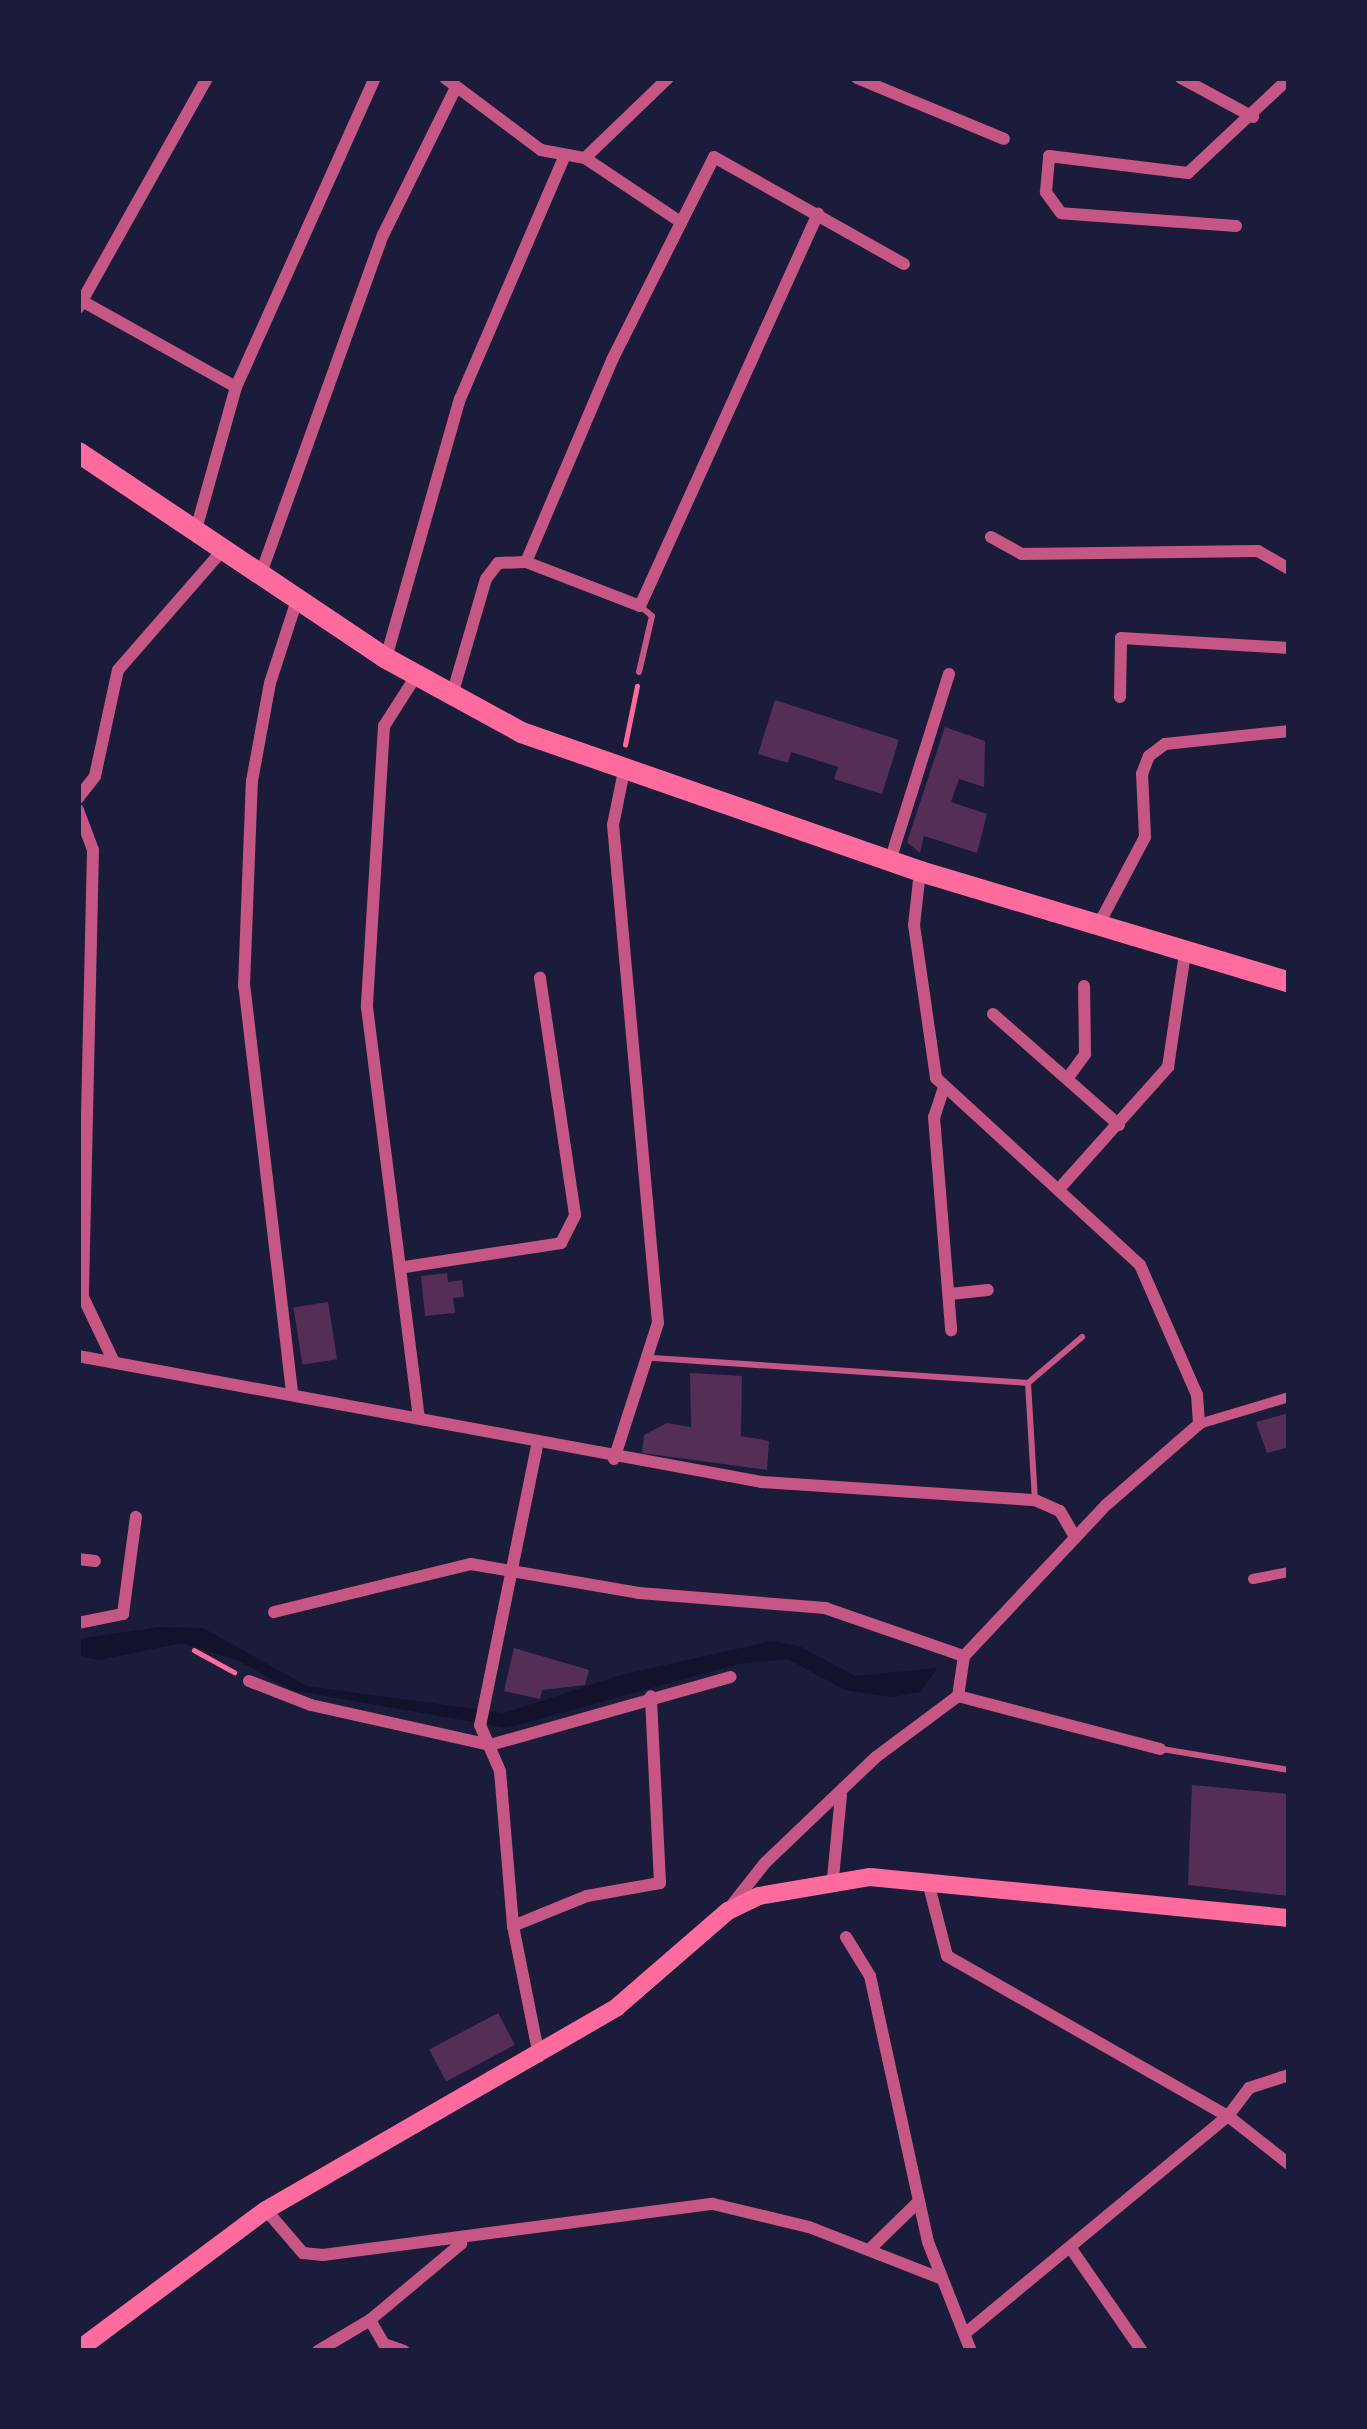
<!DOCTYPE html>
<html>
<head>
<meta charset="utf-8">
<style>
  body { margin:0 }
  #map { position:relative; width:1367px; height:2429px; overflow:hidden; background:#1b1b3a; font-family:Lato,sans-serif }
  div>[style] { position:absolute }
  .water>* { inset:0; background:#12122b }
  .building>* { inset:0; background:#542f53; transform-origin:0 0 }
  .path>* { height:4.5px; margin:-2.25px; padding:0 2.25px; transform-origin:2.25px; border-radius:2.25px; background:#ff6b9d }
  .service>* { height:6px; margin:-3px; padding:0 3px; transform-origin:3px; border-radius:3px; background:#c65784 }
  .pedestrian>* { height:10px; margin:-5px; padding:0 5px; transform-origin:5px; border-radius:5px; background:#c65784 }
  .minor>* { height:12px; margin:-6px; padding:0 6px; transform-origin:6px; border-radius:6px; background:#c65784 }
  .secondary>* { height:18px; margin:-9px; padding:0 9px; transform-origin:9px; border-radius:9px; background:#ff6b9d }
  .primary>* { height:21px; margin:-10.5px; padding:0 10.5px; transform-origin:10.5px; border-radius:10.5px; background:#ff6b9d }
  span { translate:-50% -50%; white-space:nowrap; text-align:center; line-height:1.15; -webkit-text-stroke:12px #1b1b3a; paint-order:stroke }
  .frame { position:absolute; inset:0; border:81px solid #1b1b3a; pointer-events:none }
</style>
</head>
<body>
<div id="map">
  <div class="water">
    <div style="clip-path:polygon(160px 1627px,203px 1628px,307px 1686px,504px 1713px,621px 1675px,772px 1641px,799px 1646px,855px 1676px,937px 1668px,921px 1692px,891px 1697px,845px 1690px,788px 1659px,738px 1664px,507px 1728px,292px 1690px,239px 1661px,182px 1643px,99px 1660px,78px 1656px,78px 1639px)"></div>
  </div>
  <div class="building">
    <div style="clip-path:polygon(775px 700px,899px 740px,882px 794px,834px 779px,838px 767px,791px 752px,788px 763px,758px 754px)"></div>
    <div style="clip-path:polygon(945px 727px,985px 741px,984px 787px,959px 779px,951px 802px,987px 814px,977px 853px,924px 836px,920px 853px,907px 842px)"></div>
    <div style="clip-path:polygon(447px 1273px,448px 1282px,462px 1280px,464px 1297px,453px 1298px,455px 1313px,425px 1316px,421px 1276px)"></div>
    <div style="left:328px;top:1302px;width:58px;height:35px;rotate:81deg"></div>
    <div style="clip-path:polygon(690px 1373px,742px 1376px,741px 1436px,769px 1441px,767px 1470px,642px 1453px,644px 1435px,667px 1423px,691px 1427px)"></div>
    <div style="clip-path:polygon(1289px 1413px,1289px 1447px,1267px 1453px,1256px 1422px)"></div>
    <div style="clip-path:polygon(514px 1648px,589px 1670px,585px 1685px,542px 1690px,540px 1699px,504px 1691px)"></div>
    <div style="clip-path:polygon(1192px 1785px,1289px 1794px,1289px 1896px,1188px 1885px)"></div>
    <div style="left:498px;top:2013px;width:36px;height:78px;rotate:62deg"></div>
  </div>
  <div class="path">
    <div style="left:625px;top:745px;width:60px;rotate:-78.5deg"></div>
    <div style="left:194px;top:1650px;width:46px;rotate:28.8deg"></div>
  </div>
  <div class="service">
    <div style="left:639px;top:672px;width:57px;rotate:-76.9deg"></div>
    <div style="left:652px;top:616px;width:16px;rotate:-140deg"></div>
    <div style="left:653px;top:1358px;width:376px;rotate:3.8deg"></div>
    <div style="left:1028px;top:1383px;width:117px;rotate:86.6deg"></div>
    <div style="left:1028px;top:1383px;width:71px;rotate:-40.4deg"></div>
    <div style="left:1162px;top:1749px;width:129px;rotate:9.4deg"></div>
  </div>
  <div class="pedestrian">
    <div style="left:1199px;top:1424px;width:94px;rotate:-16.7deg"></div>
    <div style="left:1253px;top:1579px;width:37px;rotate:-11deg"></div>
  </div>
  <div class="minor">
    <div style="left:445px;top:78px;width:120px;rotate:36.9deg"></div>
    <div style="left:541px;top:150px;width:45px;rotate:10.3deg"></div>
    <div style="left:585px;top:158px;width:113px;rotate:33.8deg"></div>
    <div style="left:857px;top:78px;width:159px;rotate:22.5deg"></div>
    <div style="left:1181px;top:78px;width:82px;rotate:28.4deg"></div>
    <div style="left:585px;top:158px;width:115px;rotate:-43.9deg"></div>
    <div style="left:1236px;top:226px;width:175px;rotate:-175.8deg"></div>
    <div style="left:1061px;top:213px;width:26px;rotate:-126deg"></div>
    <div style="left:1046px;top:192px;width:36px;rotate:-85deg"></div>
    <div style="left:1049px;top:156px;width:140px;rotate:7deg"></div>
    <div style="left:1188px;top:173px;width:134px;rotate:-43.2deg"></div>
    <div style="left:82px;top:301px;width:176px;rotate:29.2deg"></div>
    <div style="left:78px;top:308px;width:264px;rotate:-60.7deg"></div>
    <div style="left:195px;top:533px;width:152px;rotate:-74.3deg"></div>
    <div style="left:236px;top:387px;width:339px;rotate:-65.8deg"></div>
    <div style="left:991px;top:537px;width:35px;rotate:29deg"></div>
    <div style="left:1022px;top:554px;width:236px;rotate:-0.7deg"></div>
    <div style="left:1258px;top:551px;width:36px;rotate:30deg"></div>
    <div style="left:526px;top:562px;width:122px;rotate:21.1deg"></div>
    <div style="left:640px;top:606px;width:431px;rotate:-65.6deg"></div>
    <div style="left:260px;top:576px;width:363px;rotate:-70.2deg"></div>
    <div style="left:383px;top:235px;width:165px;rotate:-63.7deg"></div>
    <div style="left:386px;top:658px;width:269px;rotate:-74.1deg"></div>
    <div style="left:460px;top:399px;width:260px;rotate:-66.7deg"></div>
    <div style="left:416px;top:676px;width:59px;rotate:122.6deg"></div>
    <div style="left:384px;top:726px;width:282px;rotate:93.5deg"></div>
    <div style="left:367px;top:1007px;width:412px;rotate:82.8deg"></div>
    <div style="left:452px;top:695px;width:121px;rotate:-73.7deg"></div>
    <div style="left:486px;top:579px;width:20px;rotate:-53deg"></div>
    <div style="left:498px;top:563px;width:28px;rotate:-2deg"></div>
    <div style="left:526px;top:562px;width:220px;rotate:-66.9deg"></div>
    <div style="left:612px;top:360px;width:227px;rotate:-63.3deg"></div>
    <div style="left:714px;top:157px;width:218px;rotate:29.4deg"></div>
    <div style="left:1120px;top:697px;width:59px;rotate:-89deg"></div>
    <div style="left:1121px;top:638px;width:168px;rotate:3.4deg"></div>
    <div style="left:78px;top:798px;width:28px;rotate:-52deg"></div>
    <div style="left:95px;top:776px;width:108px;rotate:-77.8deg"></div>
    <div style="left:118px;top:670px;width:155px;rotate:-48.9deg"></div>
    <div style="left:78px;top:810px;width:43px;rotate:69.4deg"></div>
    <div style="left:93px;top:850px;width:447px;rotate:91.3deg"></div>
    <div style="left:83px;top:1297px;width:72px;rotate:64.5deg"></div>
    <div style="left:890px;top:861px;width:196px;rotate:-72.5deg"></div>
    <div style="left:920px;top:871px;width:54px;rotate:96.3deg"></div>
    <div style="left:914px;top:925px;width:155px;rotate:81.8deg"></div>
    <div style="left:936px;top:1078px;width:277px;rotate:42.5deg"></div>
    <div style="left:1140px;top:1265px;width:142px;rotate:66.3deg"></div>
    <div style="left:1197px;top:1395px;width:29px;rotate:86deg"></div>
    <div style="left:1199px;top:1424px;width:123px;rotate:138.9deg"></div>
    <div style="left:1106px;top:1505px;width:207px;rotate:133.2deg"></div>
    <div style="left:964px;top:1656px;width:40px;rotate:98.5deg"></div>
    <div style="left:1100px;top:922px;width:96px;rotate:-62.1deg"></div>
    <div style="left:1145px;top:837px;width:63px;rotate:-92.7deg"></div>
    <div style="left:1142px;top:774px;width:19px;rotate:-69deg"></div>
    <div style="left:1149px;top:756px;width:20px;rotate:-37deg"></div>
    <div style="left:1165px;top:744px;width:125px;rotate:-6deg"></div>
    <div style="left:993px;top:1014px;width:168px;rotate:41.4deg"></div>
    <div style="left:1067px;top:1079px;width:31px;rotate:-54deg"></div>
    <div style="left:1085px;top:1054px;width:68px;rotate:-90.8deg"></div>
    <div style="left:944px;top:1087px;width:32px;rotate:108deg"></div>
    <div style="left:934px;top:1117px;width:214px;rotate:85.4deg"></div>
    <div style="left:1059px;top:1189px;width:164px;rotate:-48.2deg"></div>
    <div style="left:1168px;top:1067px;width:121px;rotate:-81.5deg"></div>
    <div style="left:405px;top:1267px;width:158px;rotate:-8.7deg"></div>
    <div style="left:561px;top:1243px;width:31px;rotate:-63deg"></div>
    <div style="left:575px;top:1215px;width:240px;rotate:-98.4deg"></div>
    <div style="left:950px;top:1294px;width:38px;rotate:-6deg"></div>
    <div style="left:78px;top:1356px;width:696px;rotate:10.44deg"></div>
    <div style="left:762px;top:1482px;width:274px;rotate:3.8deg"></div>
    <div style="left:1035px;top:1500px;width:27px;rotate:24deg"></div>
    <div style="left:1060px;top:1511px;width:30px;rotate:60deg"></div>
    <div style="left:292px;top:1392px;width:409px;rotate:-96.7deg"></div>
    <div style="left:244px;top:986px;width:205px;rotate:-87.8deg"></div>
    <div style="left:252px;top:781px;width:100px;rotate:-79.6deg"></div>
    <div style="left:270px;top:683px;width:87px;rotate:-72deg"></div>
    <div style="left:537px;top:1446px;width:285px;rotate:101.5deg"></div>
    <div style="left:480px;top:1725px;width:50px;rotate:66.5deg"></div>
    <div style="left:500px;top:1771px;width:156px;rotate:85.2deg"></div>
    <div style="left:513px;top:1926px;width:133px;rotate:78.7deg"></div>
    <div style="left:614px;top:1459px;width:143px;rotate:-72.1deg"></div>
    <div style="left:658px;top:1323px;width:500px;rotate:-95.16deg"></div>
    <div style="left:613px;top:825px;width:55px;rotate:-78.5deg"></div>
    <div style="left:78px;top:1559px;width:17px;rotate:7deg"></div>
    <div style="left:274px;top:1612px;width:203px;rotate:-13.7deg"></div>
    <div style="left:471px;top:1564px;width:170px;rotate:9.8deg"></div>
    <div style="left:639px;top:1593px;width:187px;rotate:4.6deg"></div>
    <div style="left:825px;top:1608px;width:147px;rotate:19.1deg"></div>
    <div style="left:78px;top:1623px;width:46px;rotate:-11.3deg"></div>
    <div style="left:123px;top:1614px;width:98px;rotate:-82.4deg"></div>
    <div style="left:249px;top:1681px;width:66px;rotate:21.2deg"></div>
    <div style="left:311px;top:1705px;width:183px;rotate:12.6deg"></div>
    <div style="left:490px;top:1745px;width:250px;rotate:-15.8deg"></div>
    <div style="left:833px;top:1878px;width:83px;rotate:-84.5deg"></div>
    <div style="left:928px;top:1882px;width:76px;rotate:75.6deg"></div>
    <div style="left:947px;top:1956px;width:323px;rotate:29.7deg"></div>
    <div style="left:1228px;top:2116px;width:78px;rotate:38.2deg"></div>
    <div style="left:731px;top:1906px;width:55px;rotate:-51.7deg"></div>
    <div style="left:765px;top:1863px;width:153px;rotate:-43.7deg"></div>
    <div style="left:876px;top:1757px;width:102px;rotate:-36.6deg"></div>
    <div style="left:958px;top:1696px;width:209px;rotate:14.7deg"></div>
    <div style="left:513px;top:1926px;width:80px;rotate:-22.1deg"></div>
    <div style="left:587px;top:1896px;width:74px;rotate:-10.1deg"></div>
    <div style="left:660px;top:1883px;width:187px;rotate:-92.8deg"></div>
    <div style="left:846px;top:1937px;width:46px;rotate:58.4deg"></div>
    <div style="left:870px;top:1976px;width:272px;rotate:77.7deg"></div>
    <div style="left:928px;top:2242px;width:117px;rotate:68.5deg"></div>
    <div style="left:266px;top:2210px;width:57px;rotate:49.3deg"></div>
    <div style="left:303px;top:2253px;width:20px;rotate:6deg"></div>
    <div style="left:323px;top:2255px;width:393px;rotate:-7.5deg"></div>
    <div style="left:713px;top:2204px;width:99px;rotate:13.5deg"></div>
    <div style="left:809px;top:2227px;width:141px;rotate:21.3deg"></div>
    <div style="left:869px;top:2250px;width:69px;rotate:-44.4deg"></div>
    <div style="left:1072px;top:2250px;width:123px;rotate:55.3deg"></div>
    <div style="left:370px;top:2320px;width:28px;rotate:60deg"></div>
    <div style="left:384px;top:2344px;width:21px;rotate:19deg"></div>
    <div style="left:968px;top:2331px;width:337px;rotate:-39.6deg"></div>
    <div style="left:1228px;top:2116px;width:35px;rotate:-53deg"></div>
    <div style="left:1249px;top:2088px;width:42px;rotate:-18deg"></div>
    <div style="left:318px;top:2351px;width:61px;rotate:-30.8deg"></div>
    <div style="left:370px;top:2320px;width:119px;rotate:-39.9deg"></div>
  </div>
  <div class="secondary">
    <div style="left:78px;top:2350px;width:234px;rotate:-36.7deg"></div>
    <div style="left:266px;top:2210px;width:405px;rotate:-30deg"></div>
    <div style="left:617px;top:2007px;width:147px;rotate:-40.9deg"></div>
    <div style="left:728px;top:1911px;width:34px;rotate:-26deg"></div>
    <div style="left:759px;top:1896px;width:113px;rotate:-9.7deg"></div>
    <div style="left:870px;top:1877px;width:421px;rotate:5.6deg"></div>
  </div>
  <div class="primary">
    <div style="left:78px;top:452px;width:371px;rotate:33.8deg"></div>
    <div style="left:386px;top:658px;width:154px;rotate:28.7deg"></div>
    <div style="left:521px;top:732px;width:423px;rotate:19.2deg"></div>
    <div style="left:920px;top:871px;width:385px;rotate:16.7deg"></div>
  </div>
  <div class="frame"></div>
</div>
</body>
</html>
